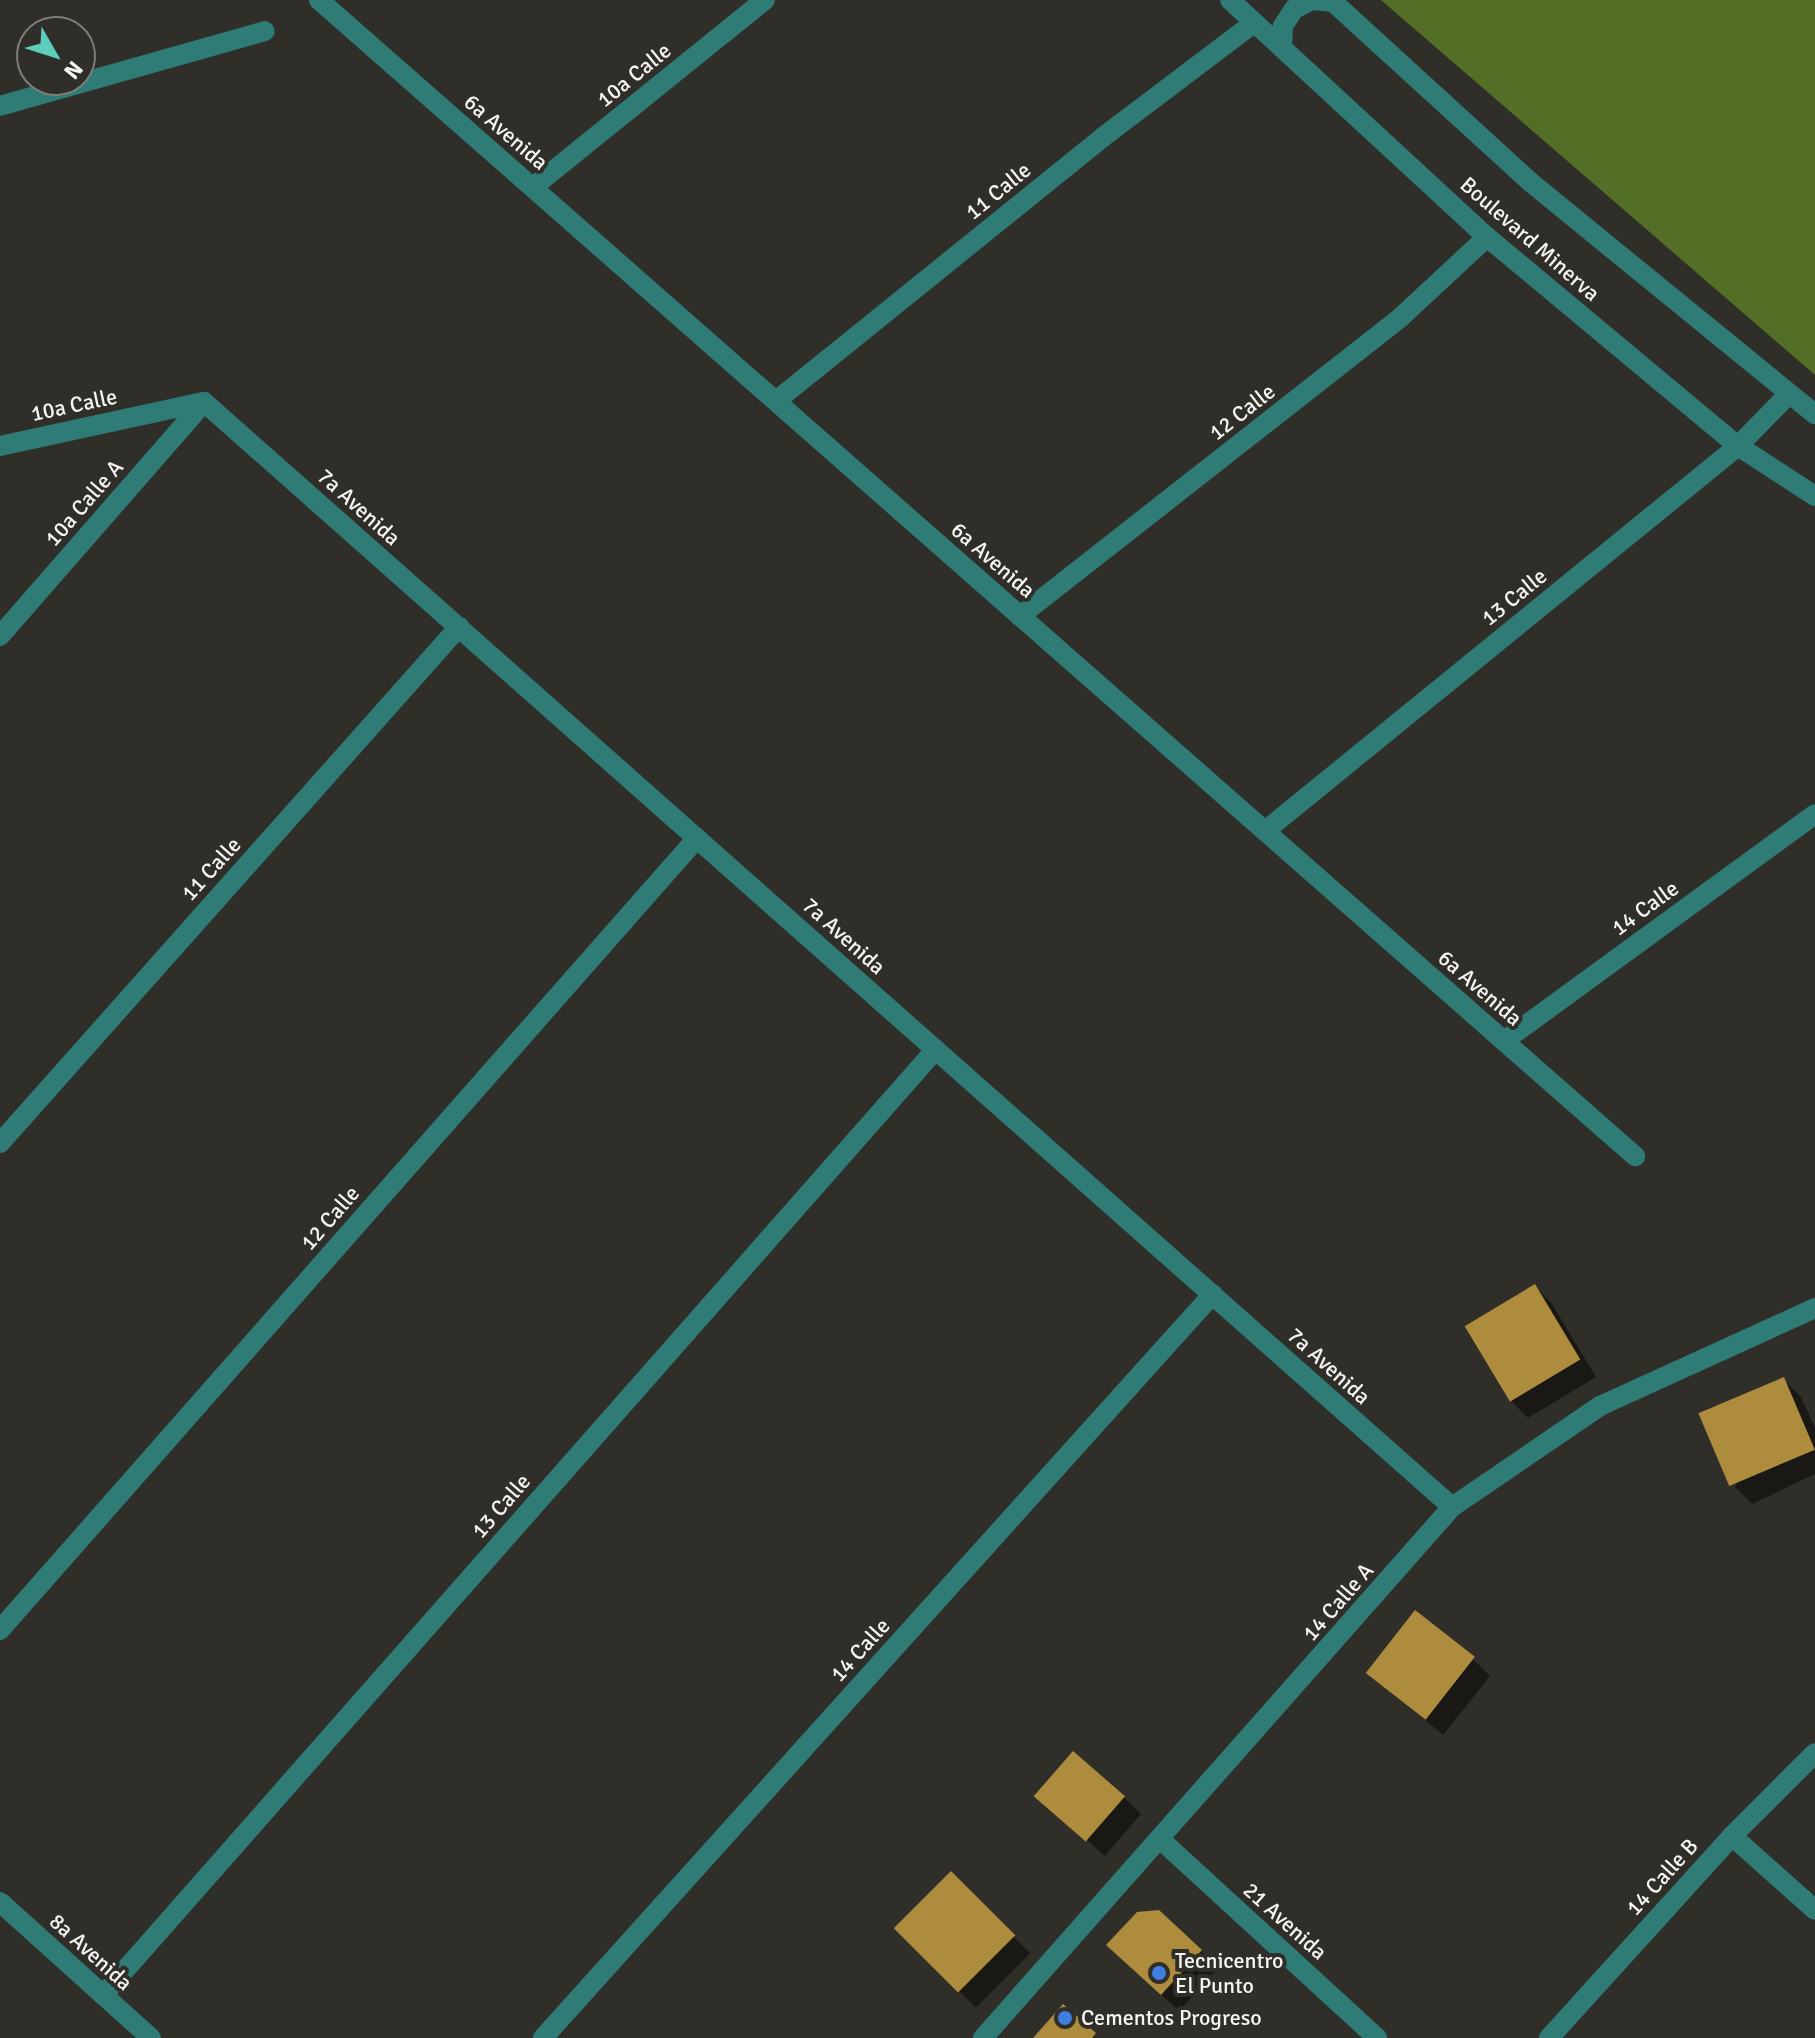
<!DOCTYPE html>
<html>
<head>
<meta charset="utf-8">
<style>
  body { margin:0 }
  #map { position:relative; width:1815px; height:2038px; overflow:hidden; background:#302e29; font-family:Signika,sans-serif }
  div>[style] { position:absolute }
  .forest>* { inset:0; background:#536f25 }
  .shadow>* { inset:0; background:#0007; transform-origin:0 0 }
  .building>* { inset:0; background:#ae8c3d; transform-origin:0 0 }
  .minor>* { height:20px; margin:-10px; padding:0 10px; transform-origin:10px; border-radius:10px; background:#2f7b76 }
  .tertiary>* { height:20px; margin:-10px; padding:0 10px; transform-origin:10px; border-radius:10px; background:#2f7b76 }
  .dots>* { width:22px; height:22px; translate:-50% -50%; box-sizing:border-box; border:4px solid #302e29; border-radius:50% }
  span { translate:-50% -50%; white-space:nowrap; text-align:center; line-height:1.15; -webkit-text-stroke:8px #302e29; paint-order:stroke }
  .street-label { font-size:22px; color:#f6f5f1 }
  .poi-label { font-size:22px; color:#f6f5f1 }
  .left { translate:0 -50%; text-align:left }
  .north { position:absolute; left:16px; top:16px; width:80px; height:80px; box-sizing:border-box; background:#302e29; border:2px solid #7f7e79; border-radius:50%; rotate:129deg; font-size:22px; font-weight:700; line-height:32px; text-align:center; color:#f6f5f1 }
  .north::after { content:''; display:block; margin:auto; width:28px; height:36px; background:#5bcebc; clip-path:polygon(50% 0,100% 100%,50% 72%,0 100%) }
</style>
</head>
<body>
<div id="map">
  <div class="forest">
    <div style="clip-path:polygon(1381px 0,1815px 0,1815px 375px)"></div>
  </div>
  <div class="shadow">
    <div style="clip-path:polygon(1535px 1286px,1552px 1304px,1596px 1377px,1528px 1418px,1511px 1401px)"></div>
    <div style="clip-path:polygon(1784px 1380px,1801px 1397px,1815px 1428px,1815px 1474px,1752px 1504px,1735px 1487px)"></div>
    <div style="clip-path:polygon(1473px 1659px,1490px 1676px,1443px 1735px,1368px 1672px)"></div>
    <div style="clip-path:polygon(1038px 1797px,1124px 1797px,1141px 1814px,1105px 1856px)"></div>
    <div style="left:951px;top:1874px;width:112px;height:77px;rotate:45deg"></div>
    <div style="clip-path:polygon(1201px 1951px,1218px 1968px,1179px 2011px,1126px 1962px)"></div>
  </div>
  <div class="building">
    <div style="left:1535px;top:1284px;width:88px;height:82px;rotate:59deg"></div>
    <div style="left:1784px;top:1377px;width:79px;height:93px;rotate:67deg"></div>
    <div style="left:1415px;top:1610px;width:76px;height:80px;rotate:38deg"></div>
    <div style="left:1073px;top:1751px;width:69px;height:60px;rotate:41deg"></div>
    <div style="left:951px;top:1871px;width:91px;height:81px;rotate:45deg"></div>
    <div style="clip-path:polygon(1159px 1910px,1202px 1950px,1161px 1995px,1106px 1945px,1137px 1912px)"></div>
    <div style="clip-path:polygon(1063px 2004px,1096px 2033px,1092px 2038px,1033px 2038px)"></div>
  </div>
  <div class="minor">
    <div style="left:319px;top:0;width:1752px;rotate:41.3deg"></div>
    <div style="left:0;top:106px;width:275px;rotate:-15.8deg"></div>
    <div style="left:533px;top:187px;width:298px;rotate:-38.9deg"></div>
    <div style="left:776px;top:401px;width:420px;rotate:-38.9deg"></div>
    <div style="left:1103px;top:137px;width:189px;rotate:-37.1deg"></div>
    <div style="left:204px;top:402px;width:1667px;rotate:41.52deg"></div>
    <div style="left:0;top:446px;width:209px;rotate:-12.2deg"></div>
    <div style="left:1020px;top:616px;width:484px;rotate:-38.1deg"></div>
    <div style="left:1401px;top:317px;width:117px;rotate:-42.9deg"></div>
    <div style="left:0;top:636px;width:310px;rotate:-48.9deg"></div>
    <div style="left:1265px;top:831px;width:610px;rotate:-39.14deg"></div>
    <div style="left:1738px;top:446px;width:71px;rotate:-45.6deg"></div>
    <div style="left:1504px;top:1041px;width:385px;rotate:-36.1deg"></div>
    <div style="left:0;top:1143px;width:691px;rotate:-48.35deg"></div>
    <div style="left:0;top:1630px;width:1055px;rotate:-48.65deg"></div>
    <div style="left:1732px;top:1836px;width:111px;rotate:41.7deg"></div>
    <div style="left:1161px;top:1840px;width:293px;rotate:42.5deg"></div>
    <div style="left:0;top:1902px;width:203px;rotate:42deg"></div>
    <div style="left:103px;top:1995px;width:1260px;rotate:-48.63deg"></div>
    <div style="left:543px;top:2038px;width:1001px;rotate:-48deg"></div>
    <div style="left:1549px;top:2038px;width:273px;rotate:-47.8deg"></div>
    <div style="left:1732px;top:1836px;width:117px;rotate:-45deg"></div>
  </div>
  <div class="tertiary">
    <div style="left:1230px;top:0;width:350px;rotate:42.7deg"></div>
    <div style="left:1487px;top:237px;width:327px;rotate:39.8deg"></div>
    <div style="left:1738px;top:446px;width:92px;rotate:33deg"></div>
    <div style="left:1331px;top:0;width:268px;rotate:42.4deg"></div>
    <div style="left:1529px;top:181px;width:369px;rotate:39.2deg"></div>
    <div style="left:1282px;top:47px;width:21px;rotate:-87deg"></div>
    <div style="left:1283px;top:26px;width:20px;rotate:-57deg"></div>
    <div style="left:1294px;top:9px;width:20px;rotate:-27deg"></div>
    <div style="left:1312px;top:0;width:21px;rotate:5deg"></div>
    <div style="left:983px;top:2038px;width:708px;rotate:-48.55deg"></div>
    <div style="left:1452px;top:1507px;width:179px;rotate:-34.3deg"></div>
    <div style="left:1600px;top:1406px;width:236px;rotate:-24.5deg"></div>
  </div>
  <div class="dots">
    <div style="left:1159px;top:1973px;background:#3f7fe0"></div>
    <div style="left:1065px;top:2018px;background:#3f7fe0"></div>
  </div>
  <div class="street-label">
    <span style="left:634px;top:75px;rotate:-39deg">10a Calle</span>
    <span style="left:506px;top:132px;rotate:41deg">6a Avenida</span>
    <span style="left:998px;top:191px;rotate:-39deg">11 Calle</span>
    <span style="left:1530px;top:239px;rotate:41deg">Boulevard Minerva</span>
    <span style="left:74px;top:405px;rotate:-12deg">10a Calle</span>
    <span style="left:1242px;top:412px;rotate:-38deg">12 Calle</span>
    <span style="left:84px;top:503px;rotate:-49deg">10a Calle A</span>
    <span style="left:359px;top:507px;rotate:42deg">7a Avenida</span>
    <span style="left:993px;top:560px;rotate:41deg">6a Avenida</span>
    <span style="left:1514px;top:597px;rotate:-39deg">13 Calle</span>
    <span style="left:211px;top:869px;rotate:-48deg">11 Calle</span>
    <span style="left:1645px;top:908px;rotate:-36deg">14 Calle</span>
    <span style="left:844px;top:936px;rotate:42deg">7a Avenida</span>
    <span style="left:1480px;top:988px;rotate:41deg">6a Avenida</span>
    <span style="left:330px;top:1218px;rotate:-49deg">12 Calle</span>
    <span style="left:1329px;top:1366px;rotate:42deg">7a Avenida</span>
    <span style="left:501px;top:1506px;rotate:-49deg">13 Calle</span>
    <span style="left:1338px;top:1602px;rotate:-49deg">14 Calle A</span>
    <span style="left:860px;top:1650px;rotate:-48deg">14 Calle</span>
    <span style="left:1662px;top:1877px;rotate:-48deg">14 Calle B</span>
    <span style="left:1285px;top:1921px;rotate:42deg">21 Avenida</span>
    <span style="left:91px;top:1952px;rotate:42deg">8a Avenida</span>
  </div>
  <div class="poi-label">
    <span class="left" style="left:1175px;top:1973px">Tecnicentro<br>El Punto</span>
    <span class="left" style="left:1081px;top:2018px">Cementos Progreso</span>
  </div>
  <div class="north">N</div>
</div>
</body>
</html>
